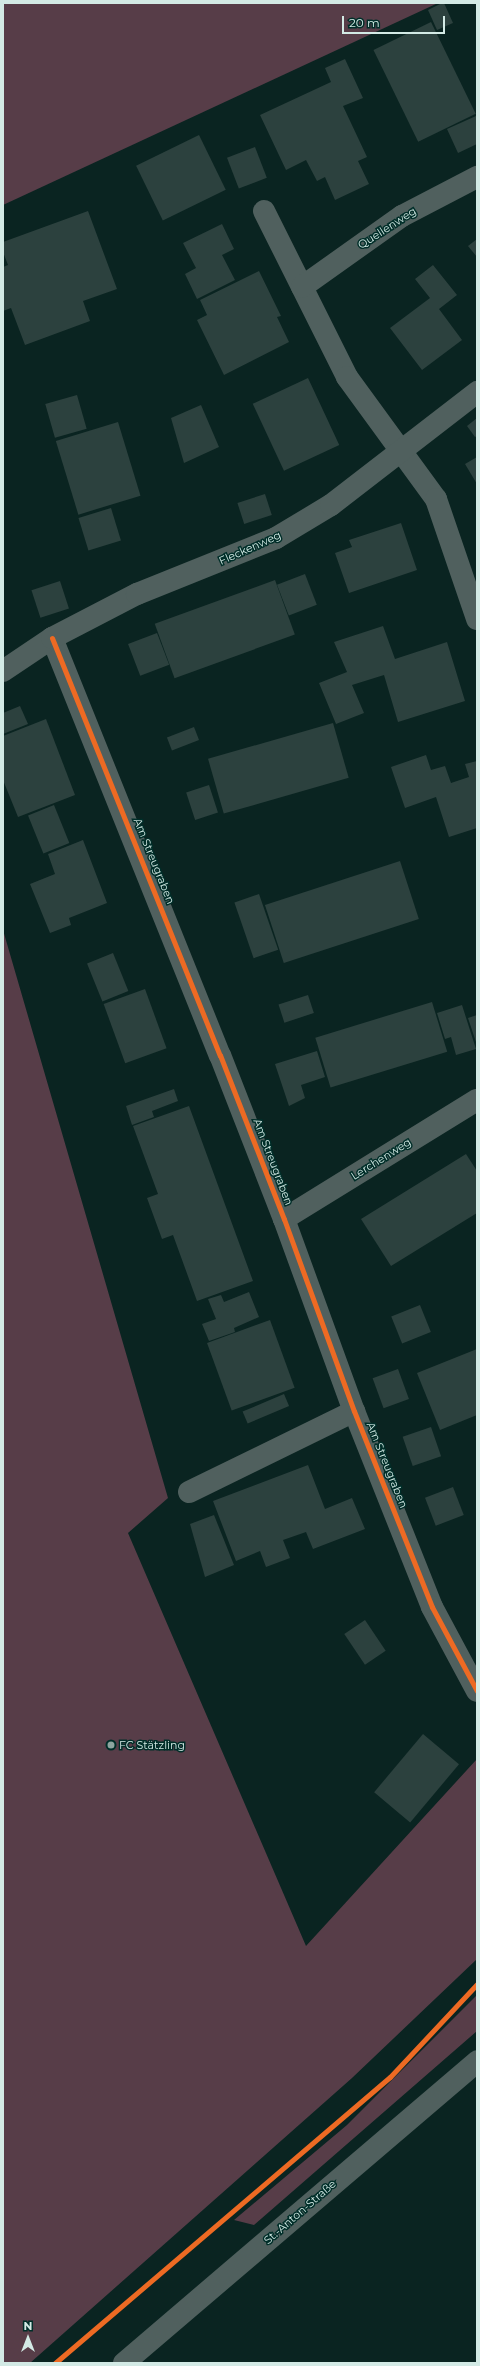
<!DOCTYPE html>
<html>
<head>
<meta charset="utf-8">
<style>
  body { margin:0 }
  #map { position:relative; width:480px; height:2366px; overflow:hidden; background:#0a2421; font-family:Montserrat,sans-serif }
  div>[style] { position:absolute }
  .green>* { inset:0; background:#573d48 }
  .building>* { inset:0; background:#2c413e; transform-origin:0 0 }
  .street>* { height:22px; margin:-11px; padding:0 11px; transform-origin:11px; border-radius:11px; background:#50605e }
  .secondary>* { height:22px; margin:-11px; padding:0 11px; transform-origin:11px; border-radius:11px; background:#50605e }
  .cycleway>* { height:5px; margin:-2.5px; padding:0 2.5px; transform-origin:2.5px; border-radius:2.5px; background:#ed6a23 }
  .dots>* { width:11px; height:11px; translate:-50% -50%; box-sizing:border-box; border:2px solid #002e29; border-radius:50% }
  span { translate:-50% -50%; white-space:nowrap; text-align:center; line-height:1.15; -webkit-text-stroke:3px #002e29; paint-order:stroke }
  .street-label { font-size:11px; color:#d3eae5 }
  .poi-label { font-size:11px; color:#d3eae5 }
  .left { translate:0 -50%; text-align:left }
  .frame { position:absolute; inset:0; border:4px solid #d3eae5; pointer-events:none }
  .north { position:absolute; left:8px; top:2318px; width:40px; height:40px; -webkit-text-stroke:3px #002e29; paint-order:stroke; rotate:0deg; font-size:11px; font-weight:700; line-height:16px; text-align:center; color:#d3eae5 }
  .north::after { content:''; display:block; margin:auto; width:14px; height:18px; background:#d3eae5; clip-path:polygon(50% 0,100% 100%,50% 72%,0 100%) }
  .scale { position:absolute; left:342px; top:16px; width:103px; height:18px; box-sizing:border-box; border:2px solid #d3eae5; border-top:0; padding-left:5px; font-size:12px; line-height:14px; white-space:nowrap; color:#d3eae5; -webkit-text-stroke:3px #002e29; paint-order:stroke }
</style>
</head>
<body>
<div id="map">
  <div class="green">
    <div style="clip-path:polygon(3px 3px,438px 3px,3px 205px)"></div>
    <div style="clip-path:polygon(3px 930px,168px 1498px,128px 1533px,306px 1946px,477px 1759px,477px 1959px,352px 2078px,30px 2363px,3px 2363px)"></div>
    <div style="clip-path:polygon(477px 1995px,477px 2031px,254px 2225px,234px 2220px,347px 2125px)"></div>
  </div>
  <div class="building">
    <div style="clip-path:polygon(442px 3px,444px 3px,453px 23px,437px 30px,428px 10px)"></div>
    <div style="left:431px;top:22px;width:102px;height:64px;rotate:64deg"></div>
    <div style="clip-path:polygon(345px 59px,363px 98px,343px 106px,367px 157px,358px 161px,369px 184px,335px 200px,325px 177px,317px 181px,306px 160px,286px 170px,260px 115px,331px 82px,325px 68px)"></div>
    <div style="clip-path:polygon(476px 116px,477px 144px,458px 153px,447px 129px)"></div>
    <div style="left:199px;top:135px;width:61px;height:70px;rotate:64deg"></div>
    <div style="left:255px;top:147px;width:33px;height:30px;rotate:69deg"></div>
    <div style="clip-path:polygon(88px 211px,117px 289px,83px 301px,90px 321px,25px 345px,11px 308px,3px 311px,3px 267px,8px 265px,3px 252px,3px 242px)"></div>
    <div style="clip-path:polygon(222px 224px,234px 249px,222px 255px,235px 280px,197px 299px,185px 274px,196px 268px,183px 243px)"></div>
    <div style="clip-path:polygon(477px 239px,477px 257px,468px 246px)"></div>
    <div style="clip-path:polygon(433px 265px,457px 295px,439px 309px,462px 340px,422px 370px,390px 328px,430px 298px,415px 279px)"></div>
    <div style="clip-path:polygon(259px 271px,281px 316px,277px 317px,289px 342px,224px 375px,197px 320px,207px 315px,200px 300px)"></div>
    <div style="left:308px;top:378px;width:74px;height:61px;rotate:65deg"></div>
    <div style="left:77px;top:395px;width:35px;height:33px;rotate:74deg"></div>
    <div style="clip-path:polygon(201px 405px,219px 447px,184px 463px,171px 418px)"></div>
    <div style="clip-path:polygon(477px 418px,477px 436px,475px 437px,467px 426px)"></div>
    <div style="left:118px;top:422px;width:77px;height:65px;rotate:73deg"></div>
    <div style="clip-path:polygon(477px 457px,477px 484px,465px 464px)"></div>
    <div style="left:265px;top:494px;width:22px;height:29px;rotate:72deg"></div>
    <div style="left:111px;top:508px;width:34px;height:34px;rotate:73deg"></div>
    <div style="clip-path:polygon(401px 523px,417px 570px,349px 593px,335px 553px,352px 547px,349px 540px)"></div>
    <div style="left:305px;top:574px;width:33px;height:30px;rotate:69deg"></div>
    <div style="left:275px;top:580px;width:58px;height:128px;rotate:70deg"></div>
    <div style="left:60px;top:581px;width:29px;height:30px;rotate:72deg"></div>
    <div style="clip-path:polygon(383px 626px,395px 659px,447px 642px,465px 701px,398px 722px,384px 675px,352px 685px,364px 713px,336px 724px,319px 683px,347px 672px,334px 642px)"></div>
    <div style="left:157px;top:633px;width:34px;height:31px;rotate:69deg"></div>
    <div style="clip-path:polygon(20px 706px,28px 724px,3px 734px,3px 713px)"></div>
    <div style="clip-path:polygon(46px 719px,75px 795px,18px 817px,3px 780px,3px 736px)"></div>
    <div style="left:333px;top:723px;width:57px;height:130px;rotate:74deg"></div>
    <div style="left:194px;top:727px;width:14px;height:29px;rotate:69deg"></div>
    <div style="clip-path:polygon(426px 755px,431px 770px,445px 766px,451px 783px,469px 777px,465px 764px,477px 761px,477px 828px,449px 837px,436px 797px,405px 808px,391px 767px)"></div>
    <div style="left:209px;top:785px;width:29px;height:24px;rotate:72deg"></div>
    <div style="left:54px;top:805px;width:41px;height:28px;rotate:68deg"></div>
    <div style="clip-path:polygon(83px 840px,107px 903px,69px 918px,71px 925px,50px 933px,30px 884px,55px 874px,48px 854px)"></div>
    <div style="left:400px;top:861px;width:61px;height:142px;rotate:72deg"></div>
    <div style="left:259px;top:894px;width:59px;height:26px;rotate:71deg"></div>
    <div style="left:113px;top:953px;width:41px;height:28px;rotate:68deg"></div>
    <div style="left:145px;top:989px;width:63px;height:44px;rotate:70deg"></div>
    <div style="left:308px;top:995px;width:19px;height:31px;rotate:72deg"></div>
    <div style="left:432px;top:1002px;width:52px;height:122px;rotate:73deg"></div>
    <div style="clip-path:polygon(462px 1005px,476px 1049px,456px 1055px,451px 1037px,445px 1039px,437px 1013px)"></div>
    <div style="clip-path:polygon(477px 1015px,477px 1045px,468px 1018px)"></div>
    <div style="clip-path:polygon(317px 1051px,325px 1077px,301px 1085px,305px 1098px,289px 1106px,275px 1064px)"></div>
    <div style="clip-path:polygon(174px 1089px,178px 1101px,152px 1111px,154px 1117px,132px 1125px,126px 1106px)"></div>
    <div style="clip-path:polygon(189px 1106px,253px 1281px,197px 1301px,173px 1235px,162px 1239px,147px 1198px,158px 1194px,133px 1126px)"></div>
    <div style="clip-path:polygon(466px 1154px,477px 1171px,477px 1213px,391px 1266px,361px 1219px)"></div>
    <div style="clip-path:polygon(249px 1292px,259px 1317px,234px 1328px,235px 1332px,209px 1341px,202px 1324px,216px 1319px,208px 1299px,221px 1295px,224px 1302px)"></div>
    <div style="left:420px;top:1305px;width:29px;height:31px;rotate:68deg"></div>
    <div style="left:270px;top:1320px;width:72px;height:67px;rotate:70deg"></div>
    <div style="clip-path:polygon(477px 1349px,477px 1415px,440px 1430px,417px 1373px)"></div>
    <div style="left:398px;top:1369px;width:32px;height:27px;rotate:70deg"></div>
    <div style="left:284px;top:1394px;width:13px;height:45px;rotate:67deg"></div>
    <div style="left:431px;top:1427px;width:31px;height:30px;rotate:71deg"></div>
    <div style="clip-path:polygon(308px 1465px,325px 1509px,352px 1498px,365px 1529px,313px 1549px,306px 1532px,283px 1540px,290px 1558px,266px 1567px,260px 1551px,236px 1561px,213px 1501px)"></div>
    <div style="left:453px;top:1487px;width:30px;height:30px;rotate:69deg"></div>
    <div style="clip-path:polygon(214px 1515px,234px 1565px,205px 1577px,190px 1524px)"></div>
    <div style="left:365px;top:1620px;width:37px;height:25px;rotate:56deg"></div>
    <div style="left:423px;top:1734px;width:47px;height:76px;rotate:40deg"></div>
  </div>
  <div class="street">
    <div style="left:264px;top:211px;width:186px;rotate:63.4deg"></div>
    <div style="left:347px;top:377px;width:151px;rotate:53.9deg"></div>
    <div style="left:436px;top:499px;width:127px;rotate:71.1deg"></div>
    <div style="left:302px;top:287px;width:123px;rotate:-35.4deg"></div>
    <div style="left:402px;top:216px;width:85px;rotate:-27.5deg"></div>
    <div style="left:52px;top:638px;width:450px;rotate:68.1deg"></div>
    <div style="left:220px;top:1055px;width:176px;rotate:68.7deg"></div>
    <div style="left:284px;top:1219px;width:204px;rotate:70deg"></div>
    <div style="left:354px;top:1411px;width:211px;rotate:68.3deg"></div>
    <div style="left:432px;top:1607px;width:95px;rotate:61.8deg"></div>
    <div style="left:3px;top:671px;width:59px;rotate:-34deg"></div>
    <div style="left:52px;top:638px;width:96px;rotate:-27.4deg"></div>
    <div style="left:137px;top:594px;width:150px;rotate:-21.9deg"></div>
    <div style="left:276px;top:538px;width:64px;rotate:-31deg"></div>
    <div style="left:331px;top:505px;width:185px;rotate:-37.7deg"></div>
    <div style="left:284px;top:1219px;width:227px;rotate:-31.7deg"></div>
    <div style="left:189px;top:1492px;width:184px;rotate:-26.1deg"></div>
  </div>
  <div class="secondary">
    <div style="left:124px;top:2363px;width:465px;rotate:-40.5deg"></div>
  </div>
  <div class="cycleway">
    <div style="left:52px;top:638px;width:450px;rotate:68.1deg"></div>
    <div style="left:220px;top:1055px;width:176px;rotate:68.7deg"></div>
    <div style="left:284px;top:1219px;width:204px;rotate:70deg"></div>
    <div style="left:354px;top:1411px;width:211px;rotate:68.3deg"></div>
    <div style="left:432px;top:1607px;width:95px;rotate:61.8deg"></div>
    <div style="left:55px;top:2363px;width:440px;rotate:-40.5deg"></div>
    <div style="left:390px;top:2077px;width:127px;rotate:-46.9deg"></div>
  </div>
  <div class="dots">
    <div style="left:111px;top:1745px;background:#8da5a0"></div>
  </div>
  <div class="street-label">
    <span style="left:387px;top:228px;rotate:-33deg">Quellenweg</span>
    <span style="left:250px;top:548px;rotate:-24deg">Fleckenweg</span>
    <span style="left:154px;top:861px;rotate:68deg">Am Streugraben</span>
    <span style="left:381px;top:1159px;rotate:-32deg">Lerchenweg</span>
    <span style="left:273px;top:1162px;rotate:69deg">Am Streugraben</span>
    <span style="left:387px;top:1465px;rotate:68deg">Am Streugraben</span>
    <span style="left:300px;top:2212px;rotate:-41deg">St.-Anton-Straße</span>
  </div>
  <div class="poi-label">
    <span class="left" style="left:119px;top:1745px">FC Stätzling</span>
  </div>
  <div class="frame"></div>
  <div class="north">N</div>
  <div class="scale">20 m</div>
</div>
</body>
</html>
